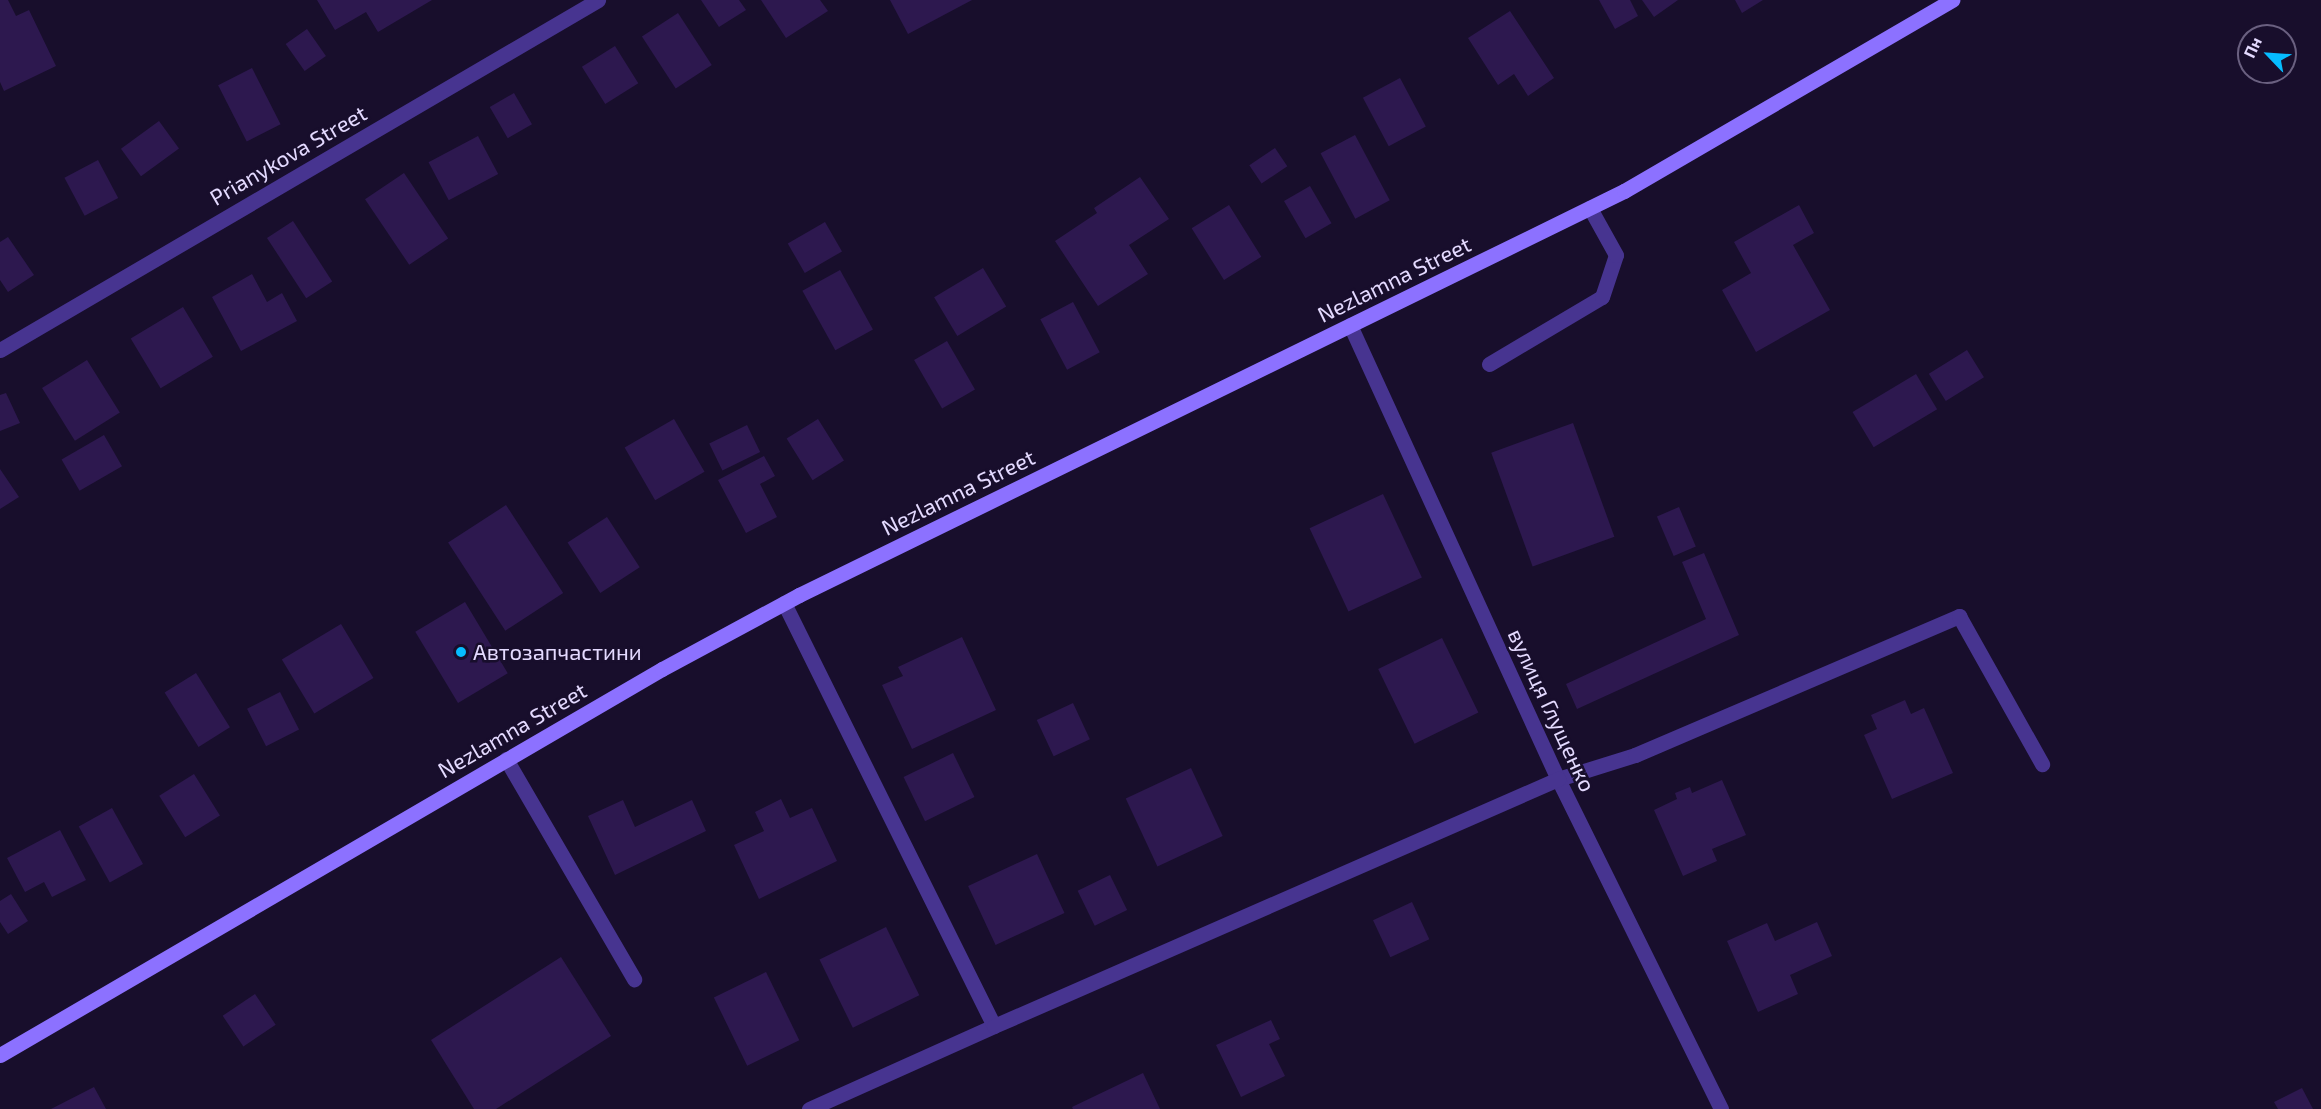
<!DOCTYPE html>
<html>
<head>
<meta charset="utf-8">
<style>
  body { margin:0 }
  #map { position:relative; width:2321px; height:1109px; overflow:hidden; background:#180e2c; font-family:"Exo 2",sans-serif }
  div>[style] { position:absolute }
  .building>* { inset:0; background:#2d184f; transform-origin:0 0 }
  .lane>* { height:15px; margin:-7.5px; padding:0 7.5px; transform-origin:7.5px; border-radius:7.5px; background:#473490 }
  .street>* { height:15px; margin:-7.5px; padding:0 7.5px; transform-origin:7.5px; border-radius:7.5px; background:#473490 }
  .secondary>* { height:15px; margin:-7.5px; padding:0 7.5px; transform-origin:7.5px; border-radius:7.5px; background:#8c71ff }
  .dots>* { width:16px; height:16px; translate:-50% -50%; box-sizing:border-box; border:3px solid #180e2c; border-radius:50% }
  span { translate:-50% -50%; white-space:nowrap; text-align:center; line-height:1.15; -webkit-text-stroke:5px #180e2c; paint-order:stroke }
  .street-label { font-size:22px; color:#e4daff }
  .poi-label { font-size:22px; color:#e4daff }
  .left { translate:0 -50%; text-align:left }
  .north { position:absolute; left:2237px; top:24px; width:60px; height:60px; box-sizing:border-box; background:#180e2c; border:2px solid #6a6080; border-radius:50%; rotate:295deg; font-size:16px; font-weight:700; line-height:24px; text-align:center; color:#e4daff }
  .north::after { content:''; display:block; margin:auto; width:21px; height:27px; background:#06bcff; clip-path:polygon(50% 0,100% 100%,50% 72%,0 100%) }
</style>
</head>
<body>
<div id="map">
  <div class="building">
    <div style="clip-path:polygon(0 0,8px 0,16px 16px,29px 10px,56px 66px,4px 91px,0 82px)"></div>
    <div style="clip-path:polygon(317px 0,432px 0,378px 32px,366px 12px,335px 30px)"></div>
    <div style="clip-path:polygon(701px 0,739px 0,746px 10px,719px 27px)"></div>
    <div style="clip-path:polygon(761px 0,820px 0,828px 11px,786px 38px)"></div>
    <div style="clip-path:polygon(890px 0,972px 0,908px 34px)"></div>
    <div style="clip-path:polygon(1599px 0,1630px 0,1638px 16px,1615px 29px)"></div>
    <div style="clip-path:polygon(1642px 0,1678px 0,1654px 17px)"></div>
    <div style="clip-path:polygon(1735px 0,1763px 0,1742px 13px)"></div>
    <div style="clip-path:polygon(1510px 11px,1554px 78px,1528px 96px,1514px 74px,1498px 85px,1468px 38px)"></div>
    <div style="left:678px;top:13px;width:62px;height:43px;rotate:57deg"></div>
    <div style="left:307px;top:29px;width:33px;height:26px;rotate:55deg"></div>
    <div style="left:615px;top:46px;width:44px;height:39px;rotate:58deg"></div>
    <div style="left:252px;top:68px;width:63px;height:38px;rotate:63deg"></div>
    <div style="left:1400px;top:78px;width:55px;height:42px;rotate:62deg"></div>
    <div style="left:514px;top:93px;width:36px;height:28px;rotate:60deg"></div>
    <div style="left:159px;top:121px;width:34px;height:47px;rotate:54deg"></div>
    <div style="left:1355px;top:135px;width:74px;height:39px;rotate:62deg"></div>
    <div style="left:478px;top:136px;width:43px;height:56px;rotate:62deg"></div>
    <div style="left:1275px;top:148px;width:22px;height:31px;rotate:56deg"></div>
    <div style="left:98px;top:160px;width:43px;height:38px;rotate:62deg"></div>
    <div style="left:404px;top:173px;width:79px;height:47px;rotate:56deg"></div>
    <div style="clip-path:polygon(1140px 177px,1169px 219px,1129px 245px,1148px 274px,1098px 306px,1055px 241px,1097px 213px,1094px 208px)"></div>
    <div style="left:1310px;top:186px;width:43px;height:30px;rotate:60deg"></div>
    <div style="left:1229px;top:205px;width:61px;height:44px;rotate:58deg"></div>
    <div style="clip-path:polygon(1799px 205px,1814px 233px,1793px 245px,1830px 310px,1756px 352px,1722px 290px,1751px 273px,1734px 242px)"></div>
    <div style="left:293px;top:221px;width:72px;height:31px;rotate:57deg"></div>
    <div style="left:825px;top:222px;width:34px;height:43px;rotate:60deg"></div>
    <div style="clip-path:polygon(8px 237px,34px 275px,8px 292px,0 280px,0 242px)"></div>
    <div style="left:983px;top:268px;width:45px;height:57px;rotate:59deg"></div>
    <div style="left:840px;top:270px;width:68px;height:43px;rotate:61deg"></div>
    <div style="clip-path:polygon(252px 274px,267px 302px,282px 293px,297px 321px,241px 351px,212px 297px)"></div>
    <div style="left:1073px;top:302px;width:57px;height:37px;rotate:62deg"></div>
    <div style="left:183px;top:307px;width:58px;height:61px;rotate:59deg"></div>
    <div style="left:947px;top:341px;width:56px;height:38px;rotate:60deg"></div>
    <div style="left:1967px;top:350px;width:32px;height:45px;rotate:58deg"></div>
    <div style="left:87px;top:360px;width:62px;height:53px;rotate:58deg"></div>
    <div style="left:1916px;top:374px;width:41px;height:74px;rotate:59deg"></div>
    <div style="clip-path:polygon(6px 393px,20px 423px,0 431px,0 395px)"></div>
    <div style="left:674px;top:419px;width:61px;height:57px;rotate:60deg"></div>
    <div style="left:818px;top:419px;width:49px;height:37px;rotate:58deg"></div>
    <div style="left:1573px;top:423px;width:121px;height:87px;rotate:70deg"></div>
    <div style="left:747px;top:425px;width:30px;height:42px;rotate:64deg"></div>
    <div style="left:104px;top:435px;width:36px;height:49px;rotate:60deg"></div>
    <div style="clip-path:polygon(764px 456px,775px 476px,760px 484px,777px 517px,746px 533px,718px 480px)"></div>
    <div style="clip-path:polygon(0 469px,19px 497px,0 509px)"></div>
    <div style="left:1383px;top:494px;width:92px;height:81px;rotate:65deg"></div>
    <div style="left:506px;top:505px;width:105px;height:69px;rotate:57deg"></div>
    <div style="left:1679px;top:507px;width:43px;height:24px;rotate:67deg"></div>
    <div style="left:607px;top:517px;width:60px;height:47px;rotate:57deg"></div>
    <div style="clip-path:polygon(1704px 553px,1739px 635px,1577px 709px,1566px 684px,1706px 619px,1682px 562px)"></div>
    <div style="left:465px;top:602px;width:83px;height:58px;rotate:59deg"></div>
    <div style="left:341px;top:624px;width:63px;height:69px;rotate:59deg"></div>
    <div style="clip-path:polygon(962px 637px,996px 710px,912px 749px,882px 685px,903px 676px,898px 667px)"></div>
    <div style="left:1442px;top:638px;width:83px;height:71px;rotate:64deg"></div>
    <div style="left:196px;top:673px;width:64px;height:37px;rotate:58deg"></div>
    <div style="left:280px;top:692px;width:42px;height:37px;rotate:63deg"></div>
    <div style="clip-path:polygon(1905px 700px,1911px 714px,1924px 708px,1953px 773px,1892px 799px,1864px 735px,1877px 729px,1871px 715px)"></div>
    <div style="left:1073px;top:703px;width:40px;height:40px;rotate:65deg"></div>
    <div style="left:953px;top:753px;width:49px;height:55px;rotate:64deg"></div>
    <div style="left:1191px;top:768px;width:75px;height:72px;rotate:65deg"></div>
    <div style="left:194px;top:774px;width:49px;height:41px;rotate:58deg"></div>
    <div style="clip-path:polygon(1722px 780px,1746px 835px,1712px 849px,1717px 861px,1683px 876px,1654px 810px,1677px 799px,1675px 793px,1690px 787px,1692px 793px)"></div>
    <div style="clip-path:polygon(781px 799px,790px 818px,812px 808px,837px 861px,759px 899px,734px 845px,764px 831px,755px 812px)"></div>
    <div style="clip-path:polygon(623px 800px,635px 827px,692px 800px,706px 831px,615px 875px,588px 816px)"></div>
    <div style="left:112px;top:808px;width:64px;height:38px;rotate:61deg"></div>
    <div style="clip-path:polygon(60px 830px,86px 880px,52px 897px,44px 882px,25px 892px,7px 858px)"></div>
    <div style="left:1037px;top:854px;width:65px;height:76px;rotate:65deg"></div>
    <div style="left:1110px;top:875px;width:39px;height:36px;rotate:64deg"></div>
    <div style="clip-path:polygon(11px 894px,28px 921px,8px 934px,0 922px,0 901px)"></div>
    <div style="left:1412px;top:902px;width:41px;height:43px;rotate:65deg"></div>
    <div style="clip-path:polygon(1817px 922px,1832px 956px,1790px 975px,1798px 994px,1758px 1012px,1727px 941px,1767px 923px,1775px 941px)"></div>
    <div style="left:886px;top:927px;width:76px;height:74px;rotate:64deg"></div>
    <div style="clip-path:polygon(561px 957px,611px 1036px,496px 1109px,474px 1109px,431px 1040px)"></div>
    <div style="left:766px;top:972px;width:76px;height:58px;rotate:64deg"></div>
    <div style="left:255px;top:994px;width:37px;height:39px;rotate:56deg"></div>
    <div style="clip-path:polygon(1271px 1020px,1280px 1039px,1269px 1044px,1285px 1076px,1241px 1097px,1216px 1045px)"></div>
    <div style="clip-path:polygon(1143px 1073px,1160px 1109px,1073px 1109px,1072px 1107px)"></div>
    <div style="clip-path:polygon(94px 1087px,106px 1109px,51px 1109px)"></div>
    <div style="clip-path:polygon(2302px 1088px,2313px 1109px,2278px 1109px,2274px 1102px)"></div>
  </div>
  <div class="lane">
    <div style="left:1489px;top:364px;width:131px;rotate:-30.7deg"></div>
    <div style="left:1602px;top:297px;width:44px;rotate:-71.6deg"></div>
    <div style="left:1616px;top:255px;width:54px;rotate:-119deg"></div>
    <div style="left:506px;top:759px;width:255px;rotate:59.8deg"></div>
    <div style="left:1558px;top:779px;width:81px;rotate:-17.3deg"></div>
    <div style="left:1635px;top:755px;width:353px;rotate:-23.2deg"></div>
    <div style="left:1959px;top:616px;width:170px;rotate:60.7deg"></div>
    <div style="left:809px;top:1109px;width:203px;rotate:-24.2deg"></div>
  </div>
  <div class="street">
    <div style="left:1350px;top:325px;width:499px;rotate:65.4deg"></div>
    <div style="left:1558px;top:779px;width:368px;rotate:63.7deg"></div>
    <div style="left:0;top:350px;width:693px;rotate:-30.34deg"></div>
    <div style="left:784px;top:603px;width:472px;rotate:63.6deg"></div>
    <div style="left:994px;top:1026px;width:616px;rotate:-23.65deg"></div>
  </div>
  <div class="secondary">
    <div style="left:0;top:1055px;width:766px;rotate:-30.25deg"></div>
    <div style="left:662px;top:669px;width:156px;rotate:-28.4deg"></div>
    <div style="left:799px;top:595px;width:919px;rotate:-26.09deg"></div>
    <div style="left:1624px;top:191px;width:380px;rotate:-30.2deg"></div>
  </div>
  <div class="dots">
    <div style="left:461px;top:652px;background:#06bcff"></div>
  </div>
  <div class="street-label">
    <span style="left:288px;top:155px;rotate:-30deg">Prianykova Street</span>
    <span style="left:1394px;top:279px;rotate:-26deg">Nezlamna Street</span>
    <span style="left:958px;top:492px;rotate:-26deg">Nezlamna Street</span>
    <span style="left:1552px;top:710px;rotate:65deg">вулиця Глущенко</span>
    <span style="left:512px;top:730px;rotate:-30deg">Nezlamna Street</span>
  </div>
  <div class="poi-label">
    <span class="left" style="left:473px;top:652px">Автозапчастини</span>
  </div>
  <div class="north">Пн</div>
</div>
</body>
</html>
